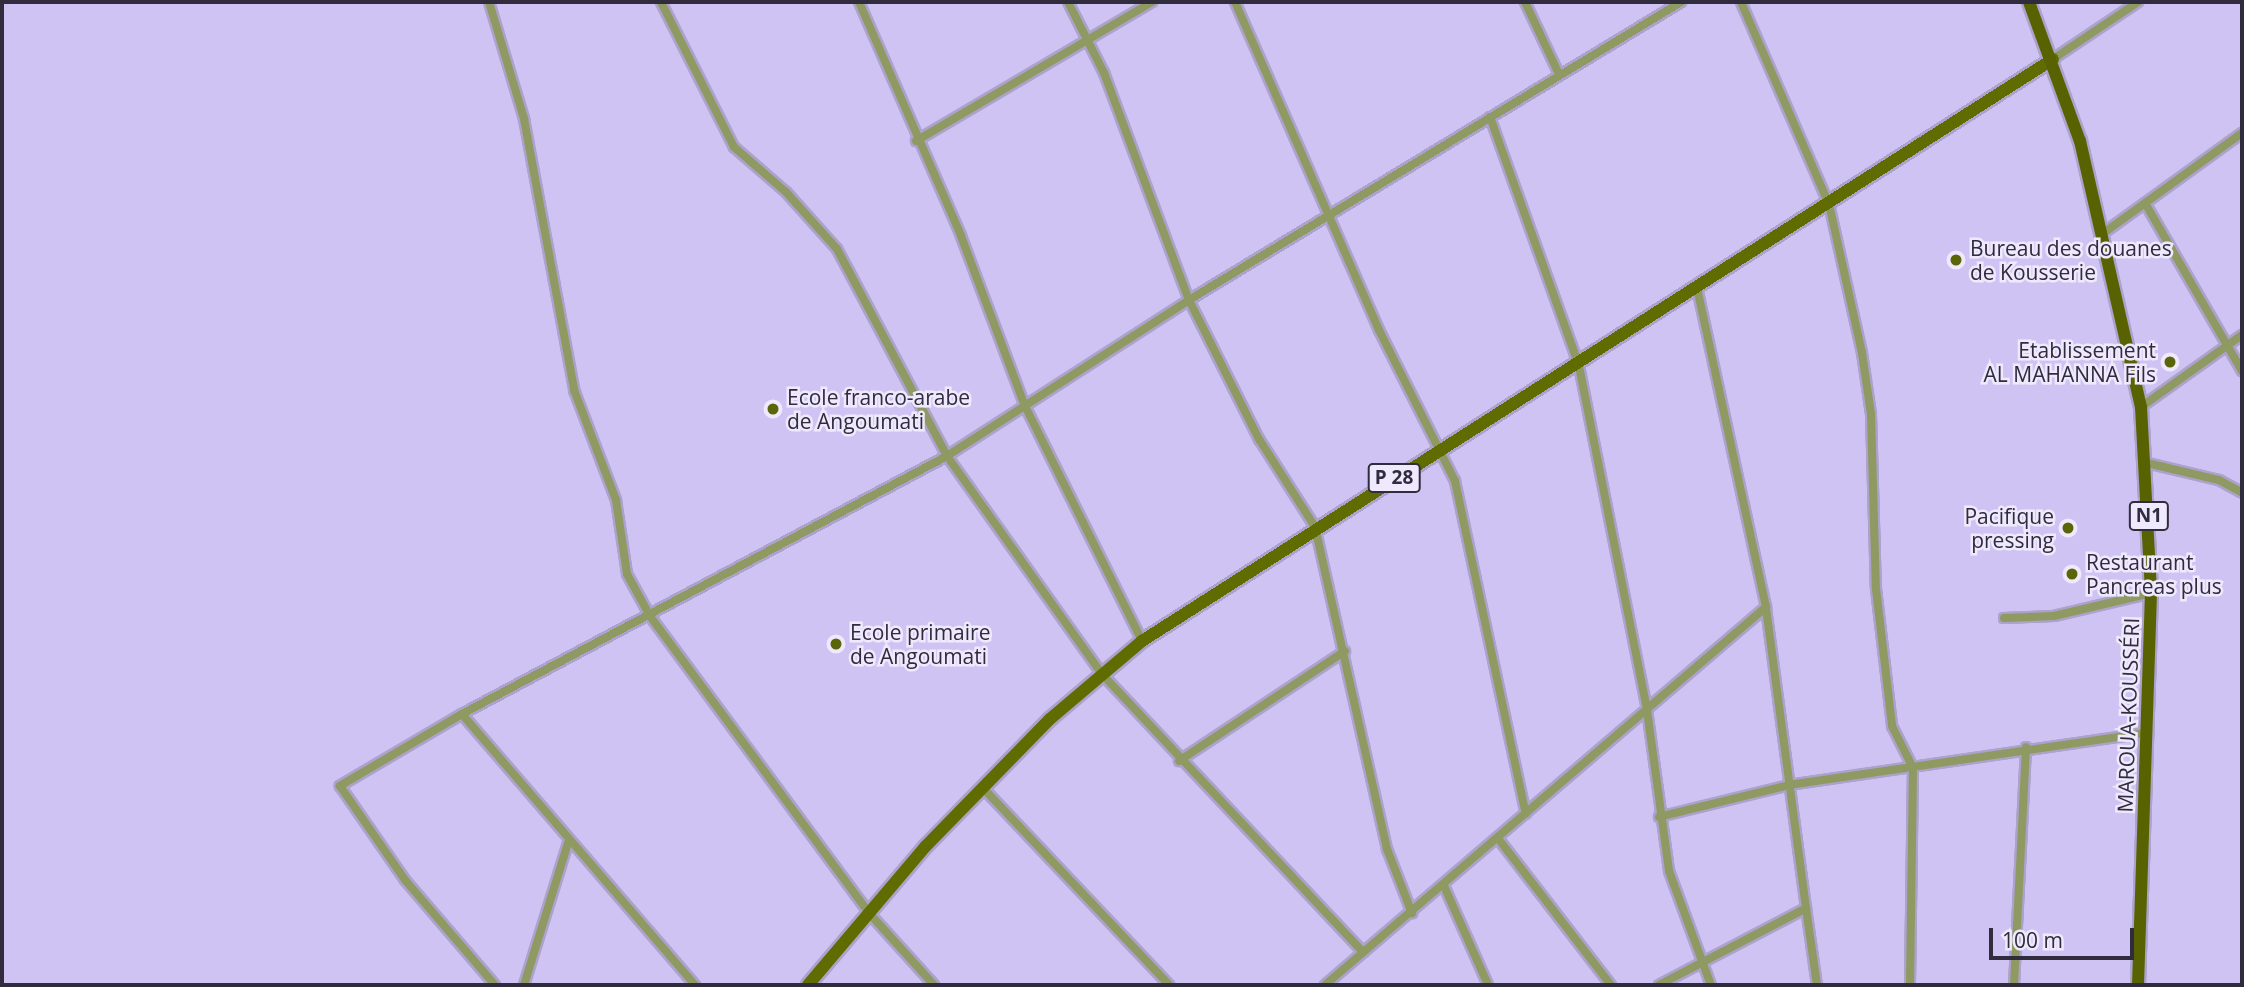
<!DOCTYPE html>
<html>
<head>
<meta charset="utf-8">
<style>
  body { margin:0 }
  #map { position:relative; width:2244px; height:987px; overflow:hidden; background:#cfc3f3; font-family:"Open Sans",sans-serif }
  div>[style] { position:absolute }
  .roads { filter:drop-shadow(2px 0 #aca2cb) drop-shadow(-2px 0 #aca2cb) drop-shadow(0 2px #aca2cb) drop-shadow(0 -2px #aca2cb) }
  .minor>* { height:8px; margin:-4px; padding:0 4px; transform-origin:4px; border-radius:4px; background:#8f9962 }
  .primary>* { height:12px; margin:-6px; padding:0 6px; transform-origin:6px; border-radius:6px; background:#606b00 }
  .trunk>* { height:12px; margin:-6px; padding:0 6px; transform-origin:6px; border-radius:6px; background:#586200 }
  .dots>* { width:19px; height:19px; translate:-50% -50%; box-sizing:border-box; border:4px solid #eee9fc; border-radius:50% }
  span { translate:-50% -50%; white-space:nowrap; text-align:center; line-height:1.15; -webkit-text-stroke:5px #eee9fc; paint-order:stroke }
  .shield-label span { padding:2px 5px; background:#eee9fc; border:2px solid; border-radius:5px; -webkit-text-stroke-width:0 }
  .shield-label { font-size:19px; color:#302b3d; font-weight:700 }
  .poi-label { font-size:21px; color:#302b3d }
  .left { translate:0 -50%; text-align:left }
  .right { translate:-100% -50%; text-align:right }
  .street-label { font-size:21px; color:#302b3d }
  .frame { position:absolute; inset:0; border:4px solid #302b3d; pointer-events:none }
  .scale { position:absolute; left:1989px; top:928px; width:145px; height:32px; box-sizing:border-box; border:4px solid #302b3d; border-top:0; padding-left:9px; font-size:21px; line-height:24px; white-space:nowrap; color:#302b3d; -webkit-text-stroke:5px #eee9fc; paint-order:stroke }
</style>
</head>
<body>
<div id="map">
  <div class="roads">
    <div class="minor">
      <div style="left:489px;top:2px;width:122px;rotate:73.3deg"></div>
      <div style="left:524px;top:119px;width:276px;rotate:79.5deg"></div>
      <div style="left:574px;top:390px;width:118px;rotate:69.1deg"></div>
      <div style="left:616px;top:500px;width:75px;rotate:81.5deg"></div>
      <div style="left:627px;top:574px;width:48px;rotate:61.3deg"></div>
      <div style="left:650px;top:616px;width:369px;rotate:53.6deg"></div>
      <div style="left:869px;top:913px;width:97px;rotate:47.9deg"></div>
      <div style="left:661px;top:2px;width:162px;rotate:63.3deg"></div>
      <div style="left:734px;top:147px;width:69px;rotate:40.9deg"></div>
      <div style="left:786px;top:192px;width:76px;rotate:48.2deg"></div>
      <div style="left:837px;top:249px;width:234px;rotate:62deg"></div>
      <div style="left:947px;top:456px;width:266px;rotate:54.6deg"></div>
      <div style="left:1101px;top:673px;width:383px;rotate:46.8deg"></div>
      <div style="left:859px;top:2px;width:255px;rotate:66.4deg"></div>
      <div style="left:961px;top:236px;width:182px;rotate:69.4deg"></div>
      <div style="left:1025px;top:406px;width:263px;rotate:63.5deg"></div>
      <div style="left:1068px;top:2px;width:80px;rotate:63.1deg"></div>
      <div style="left:1104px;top:73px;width:242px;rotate:69.5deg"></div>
      <div style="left:1189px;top:300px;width:156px;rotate:63.3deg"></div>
      <div style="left:1259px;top:439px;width:104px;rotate:57.5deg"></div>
      <div style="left:1315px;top:527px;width:330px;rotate:77.4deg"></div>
      <div style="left:1387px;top:849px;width:69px;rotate:68.7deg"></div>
      <div style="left:1235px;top:2px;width:358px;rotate:66.3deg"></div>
      <div style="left:1379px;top:330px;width:169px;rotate:63.3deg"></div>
      <div style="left:1455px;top:481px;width:340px;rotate:78deg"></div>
      <div style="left:1525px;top:2px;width:77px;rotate:64.8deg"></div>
      <div style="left:1741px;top:2px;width:220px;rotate:66.5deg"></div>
      <div style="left:1829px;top:204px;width:153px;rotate:77.5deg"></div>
      <div style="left:1862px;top:353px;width:62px;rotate:81.6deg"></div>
      <div style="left:1871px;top:414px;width:175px;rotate:88.4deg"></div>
      <div style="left:1876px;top:589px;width:138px;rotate:83.3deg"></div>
      <div style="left:1892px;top:726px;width:47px;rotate:63.4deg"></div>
      <div style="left:1913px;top:768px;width:217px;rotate:90.8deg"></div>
      <div style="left:2053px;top:59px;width:102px;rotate:-33.8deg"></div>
      <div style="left:1490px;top:117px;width:264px;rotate:70.3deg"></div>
      <div style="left:1579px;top:366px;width:351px;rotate:78.8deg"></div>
      <div style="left:1647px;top:710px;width:162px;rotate:82.2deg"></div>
      <div style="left:1669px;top:871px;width:121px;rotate:69.8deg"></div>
      <div style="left:916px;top:141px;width:274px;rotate:-30.5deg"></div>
      <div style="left:2145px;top:203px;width:194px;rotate:60deg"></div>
      <div style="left:2105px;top:232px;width:169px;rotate:-35.9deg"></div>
      <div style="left:2141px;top:407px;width:124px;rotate:-35.5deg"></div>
      <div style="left:2147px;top:463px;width:74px;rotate:13.3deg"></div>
      <div style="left:2219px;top:480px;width:26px;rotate:29deg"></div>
      <div style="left:2004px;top:618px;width:50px;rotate:-2.3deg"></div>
      <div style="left:2054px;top:616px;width:100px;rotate:-13.3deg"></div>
      <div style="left:462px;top:714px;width:142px;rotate:149.5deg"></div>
      <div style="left:340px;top:786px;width:114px;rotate:55.3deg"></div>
      <div style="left:405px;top:880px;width:138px;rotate:49.4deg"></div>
      <div style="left:1179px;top:761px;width:199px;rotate:-33.5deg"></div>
      <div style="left:983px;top:788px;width:271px;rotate:46.6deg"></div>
      <div style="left:1659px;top:817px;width:134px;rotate:-13.8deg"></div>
      <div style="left:1789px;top:785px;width:362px;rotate:-8.3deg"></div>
      <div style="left:1500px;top:841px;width:182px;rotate:52.4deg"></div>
      <div style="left:1444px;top:886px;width:108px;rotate:66deg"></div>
      <div style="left:1806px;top:908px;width:78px;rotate:81.9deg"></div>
      <div style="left:524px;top:985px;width:149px;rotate:-72.8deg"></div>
      <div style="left:695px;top:985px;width:357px;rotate:-130.7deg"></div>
      <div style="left:462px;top:714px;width:549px;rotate:-28.01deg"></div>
      <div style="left:947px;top:456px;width:288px;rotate:-32.8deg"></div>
      <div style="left:1189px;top:300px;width:575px;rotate:-31.2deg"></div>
      <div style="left:1325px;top:985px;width:581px;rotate:-40.6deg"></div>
      <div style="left:1659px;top:985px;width:166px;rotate:-27.6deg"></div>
      <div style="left:1806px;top:908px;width:304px;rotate:-97.6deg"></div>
      <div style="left:1766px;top:607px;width:325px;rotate:-102.2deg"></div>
      <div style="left:2014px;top:985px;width:238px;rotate:-87.1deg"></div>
    </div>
    <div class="primary">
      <div style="left:808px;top:985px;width:182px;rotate:-49.7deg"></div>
      <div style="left:926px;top:846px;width:177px;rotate:-45.7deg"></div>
      <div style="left:1050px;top:719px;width:121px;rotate:-40.3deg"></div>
      <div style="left:1142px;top:641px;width:1081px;rotate:-32.57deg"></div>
    </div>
    <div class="trunk">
      <div style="left:2029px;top:2px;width:148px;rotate:69.9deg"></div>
      <div style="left:2080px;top:141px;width:273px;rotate:77.1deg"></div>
      <div style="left:2141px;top:407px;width:186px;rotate:86.9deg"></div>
      <div style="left:2151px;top:593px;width:392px;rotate:91.9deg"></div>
    </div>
  </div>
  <div class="dots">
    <div style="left:1956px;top:260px;background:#5b6507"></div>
    <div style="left:2170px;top:362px;background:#5b6507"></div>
    <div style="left:773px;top:409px;background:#5b6507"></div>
    <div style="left:2068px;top:528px;background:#5b6507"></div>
    <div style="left:2072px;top:574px;background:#5b6507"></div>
    <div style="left:836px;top:644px;background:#5b6507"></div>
  </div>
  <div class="shield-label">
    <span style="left:1394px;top:478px">P 28</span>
    <span style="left:2149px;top:516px">N1</span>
  </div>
  <div class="poi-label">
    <span class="left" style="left:1970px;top:260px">Bureau des douanes<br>de Kousserie</span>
    <span class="right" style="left:2156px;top:362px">Etablissement<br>AL MAHANNA Fils</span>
    <span class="left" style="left:787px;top:409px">Ecole franco-arabe<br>de Angoumati</span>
    <span class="right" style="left:2054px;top:528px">Pacifique<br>pressing</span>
    <span class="left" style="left:2086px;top:574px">Restaurant<br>Pancreas plus</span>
    <span class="left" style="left:850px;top:644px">Ecole primaire<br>de Angoumati</span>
  </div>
  <div class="street-label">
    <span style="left:2128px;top:715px;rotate:-88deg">MAROUA-KOUSSÉRI</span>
  </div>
  <div class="frame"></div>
  <div class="scale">100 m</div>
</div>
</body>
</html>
